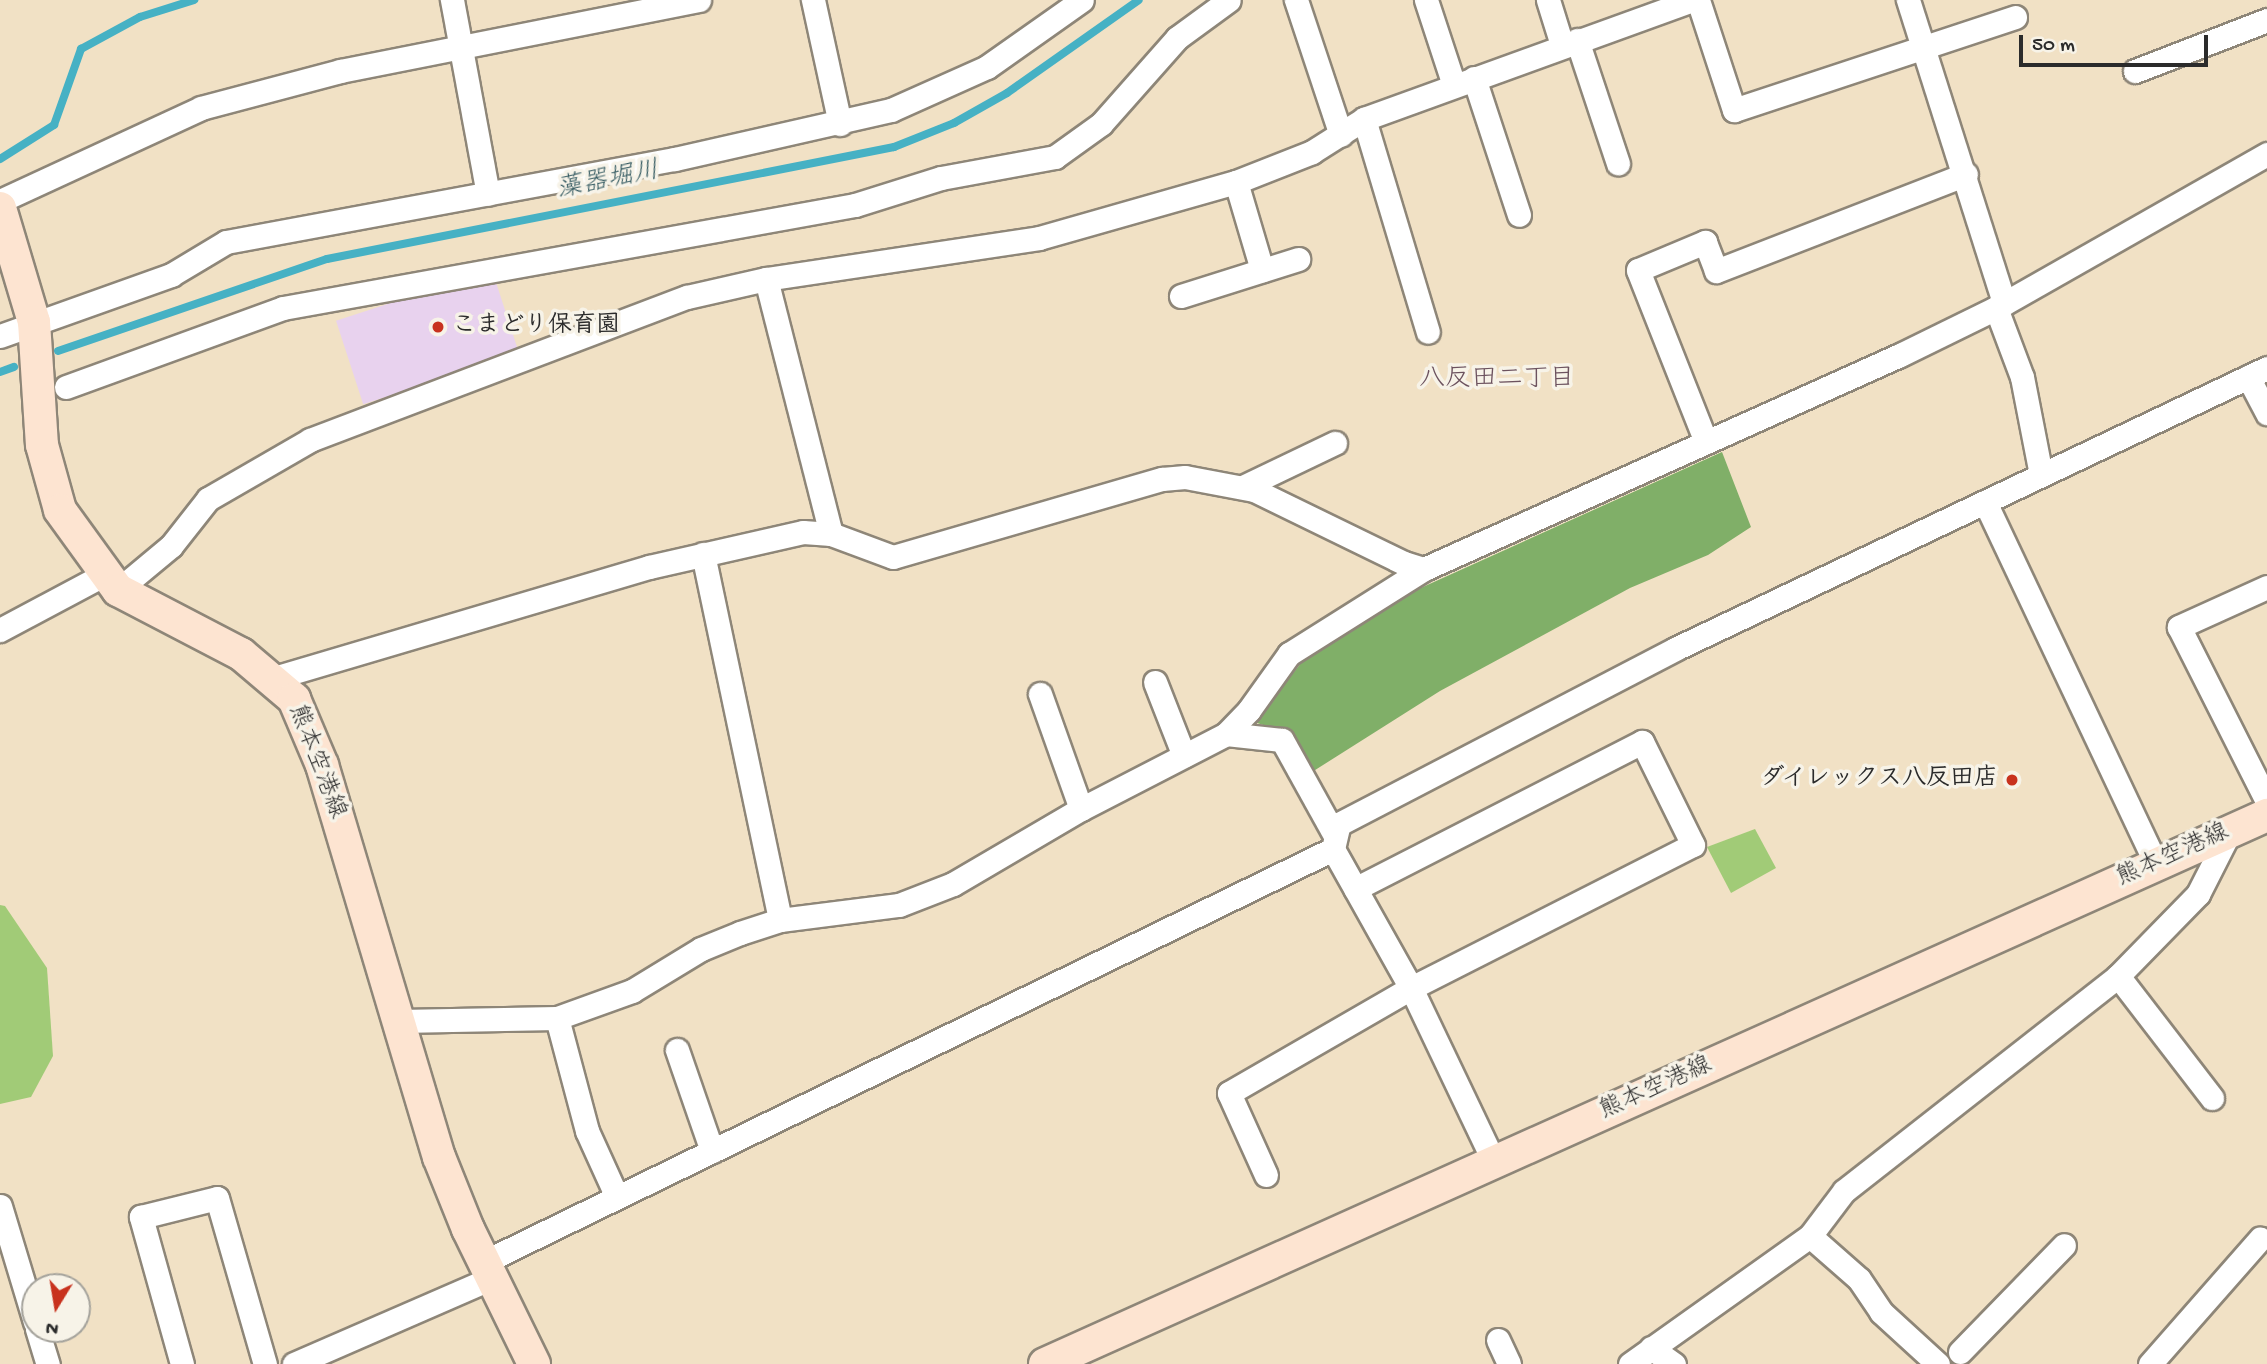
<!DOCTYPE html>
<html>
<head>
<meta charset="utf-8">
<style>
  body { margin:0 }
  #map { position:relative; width:2267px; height:1364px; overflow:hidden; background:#f1e1c5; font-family:"Gochi Hand","Klee One",sans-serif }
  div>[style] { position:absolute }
  .built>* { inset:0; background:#e8d2ee; transform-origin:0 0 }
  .green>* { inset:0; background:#a1cb77 }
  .forest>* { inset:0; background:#80af68 }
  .stream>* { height:8px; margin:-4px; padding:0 4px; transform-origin:4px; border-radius:4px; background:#46b1c4 }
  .roads { filter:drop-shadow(2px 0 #8e8678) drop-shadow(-2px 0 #8e8678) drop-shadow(0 2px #8e8678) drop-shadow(0 -2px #8e8678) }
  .street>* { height:23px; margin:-11.5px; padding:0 11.5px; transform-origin:11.5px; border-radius:11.5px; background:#fff }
  .secondary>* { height:32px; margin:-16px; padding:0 16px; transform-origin:16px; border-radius:16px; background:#fde4d1 }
  .dots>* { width:19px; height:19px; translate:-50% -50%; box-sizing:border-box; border:4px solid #f7f3e8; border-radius:50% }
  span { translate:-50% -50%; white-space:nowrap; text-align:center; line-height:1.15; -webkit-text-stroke:7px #f7f3e8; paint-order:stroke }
  .poi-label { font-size:24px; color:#2b2b2b; font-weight:700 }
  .left { translate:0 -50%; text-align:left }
  .right { translate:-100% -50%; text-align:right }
  .street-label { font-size:24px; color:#2b2b2b }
  .water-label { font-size:26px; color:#345a61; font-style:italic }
  .neighbourhood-label { font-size:26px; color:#6c525e }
  .north { position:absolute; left:21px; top:1273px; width:70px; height:70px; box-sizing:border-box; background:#f7f3e8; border:2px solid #a5a39c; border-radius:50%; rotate:191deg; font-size:19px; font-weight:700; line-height:28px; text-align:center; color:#2b2b2b }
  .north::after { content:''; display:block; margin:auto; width:24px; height:32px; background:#c8321e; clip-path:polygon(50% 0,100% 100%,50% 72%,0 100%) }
  .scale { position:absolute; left:2019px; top:35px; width:189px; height:32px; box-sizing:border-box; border:4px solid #2b2b2b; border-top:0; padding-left:9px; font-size:21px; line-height:24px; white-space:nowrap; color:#2b2b2b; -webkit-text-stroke:5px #f7f3e8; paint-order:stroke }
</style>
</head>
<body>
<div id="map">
  <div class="built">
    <div style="left:492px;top:270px;width:88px;height:164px;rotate:72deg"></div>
  </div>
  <div class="green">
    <div style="clip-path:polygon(1755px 829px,1776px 868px,1731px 893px,1707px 847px)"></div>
    <div style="clip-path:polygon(0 905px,5px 906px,47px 968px,53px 1056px,31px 1097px,0 1104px)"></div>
  </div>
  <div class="forest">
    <div style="clip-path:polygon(1722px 452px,1751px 527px,1708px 555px,1630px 588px,1440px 691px,1312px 772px,1288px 733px,1254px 722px,1305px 658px,1394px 600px)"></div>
  </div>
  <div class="stream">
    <div style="left:0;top:159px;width:64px;rotate:-32.2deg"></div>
    <div style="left:54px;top:125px;width:81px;rotate:-70.4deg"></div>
    <div style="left:81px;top:49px;width:67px;rotate:-28.5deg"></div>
    <div style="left:140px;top:17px;width:57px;rotate:-17.5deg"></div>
    <div style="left:58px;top:351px;width:284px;rotate:-18.9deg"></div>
    <div style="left:327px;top:259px;width:578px;rotate:-11.17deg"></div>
    <div style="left:894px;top:147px;width:65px;rotate:-21.8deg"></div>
    <div style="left:954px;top:123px;width:61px;rotate:-29.5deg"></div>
    <div style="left:1007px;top:93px;width:161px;rotate:-35.2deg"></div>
    <div style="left:0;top:372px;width:15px;rotate:-20deg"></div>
  </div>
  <div class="roads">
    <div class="street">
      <div style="left:452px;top:0;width:197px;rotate:79.5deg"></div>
      <div style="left:813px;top:0;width:127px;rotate:77.7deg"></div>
      <div style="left:1296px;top:0;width:142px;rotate:71.6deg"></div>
      <div style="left:1426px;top:0;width:89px;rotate:71.8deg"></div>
      <div style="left:1548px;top:0;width:47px;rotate:72.7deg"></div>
      <div style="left:1698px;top:0;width:116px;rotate:71.9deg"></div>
      <div style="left:1734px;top:110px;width:296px;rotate:-18.3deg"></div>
      <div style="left:1908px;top:0;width:318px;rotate:72.4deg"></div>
      <div style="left:1577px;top:40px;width:130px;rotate:71.6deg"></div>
      <div style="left:2135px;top:71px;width:142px;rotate:-21.1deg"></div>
      <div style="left:1474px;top:78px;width:144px;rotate:71.8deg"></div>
      <div style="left:1364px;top:119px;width:222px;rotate:73.3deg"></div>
      <div style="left:1236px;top:182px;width:92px;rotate:73.5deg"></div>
      <div style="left:0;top:201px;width:221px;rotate:-24.8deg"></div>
      <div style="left:201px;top:108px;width:144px;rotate:-14.9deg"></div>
      <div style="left:340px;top:71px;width:366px;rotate:-11.2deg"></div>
      <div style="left:766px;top:279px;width:263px;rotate:75.7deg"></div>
      <div style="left:1181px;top:296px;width:123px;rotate:-17.5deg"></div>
      <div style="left:1996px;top:308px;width:74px;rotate:69.4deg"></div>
      <div style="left:2022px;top:377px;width:100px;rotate:79deg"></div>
      <div style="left:0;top:336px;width:182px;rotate:-19.6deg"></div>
      <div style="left:171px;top:275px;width:64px;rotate:-31deg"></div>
      <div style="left:226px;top:242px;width:457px;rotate:-10.5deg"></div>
      <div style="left:675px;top:159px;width:221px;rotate:-12.8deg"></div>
      <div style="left:891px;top:110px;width:105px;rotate:-24.1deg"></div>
      <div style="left:987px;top:67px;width:116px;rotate:-35.2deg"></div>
      <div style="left:2248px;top:377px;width:41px;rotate:62.2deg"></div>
      <div style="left:66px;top:387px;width:231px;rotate:-20deg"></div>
      <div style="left:283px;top:308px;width:581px;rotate:-10.21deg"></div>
      <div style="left:855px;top:205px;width:90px;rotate:-17.4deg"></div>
      <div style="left:941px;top:178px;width:116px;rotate:-10.4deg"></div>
      <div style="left:1055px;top:157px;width:57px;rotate:-35.7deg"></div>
      <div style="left:1101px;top:124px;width:115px;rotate:-48.5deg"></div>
      <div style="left:1177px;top:38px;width:64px;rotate:-36.2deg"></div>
      <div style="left:1706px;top:442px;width:185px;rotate:-111.6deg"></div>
      <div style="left:1638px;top:270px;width:73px;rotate:-22.7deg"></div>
      <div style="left:1705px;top:242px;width:31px;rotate:69deg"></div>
      <div style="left:1716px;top:271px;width:268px;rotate:-21.2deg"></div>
      <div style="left:1243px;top:487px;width:102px;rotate:-25.6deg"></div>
      <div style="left:1985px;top:502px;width:399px;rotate:64.7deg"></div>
      <div style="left:703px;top:554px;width:374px;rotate:78.1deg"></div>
      <div style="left:2267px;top:587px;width:97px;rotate:155.6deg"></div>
      <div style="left:2179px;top:627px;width:195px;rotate:63.2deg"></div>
      <div style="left:118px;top:590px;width:69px;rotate:-39.7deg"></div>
      <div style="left:171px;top:546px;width:60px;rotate:-51.8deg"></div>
      <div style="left:208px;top:499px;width:118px;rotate:-30deg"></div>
      <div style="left:310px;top:440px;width:403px;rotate:-20.8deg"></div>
      <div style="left:687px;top:297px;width:81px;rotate:-12.8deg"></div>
      <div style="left:766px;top:279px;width:276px;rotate:-8.5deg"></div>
      <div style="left:1039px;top:238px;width:205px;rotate:-15.9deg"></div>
      <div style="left:1236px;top:182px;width:82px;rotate:-21.5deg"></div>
      <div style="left:1312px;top:152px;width:62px;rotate:-32.4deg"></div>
      <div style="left:1364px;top:119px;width:349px;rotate:-19.9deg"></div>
      <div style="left:0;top:630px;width:119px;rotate:-28.1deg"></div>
      <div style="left:274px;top:678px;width:391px;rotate:-16.5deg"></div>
      <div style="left:649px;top:567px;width:158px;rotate:-12.8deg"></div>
      <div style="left:803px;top:532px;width:28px;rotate:4deg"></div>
      <div style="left:831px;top:534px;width:66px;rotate:20.4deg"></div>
      <div style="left:893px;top:557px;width:280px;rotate:-16.2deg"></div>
      <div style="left:1162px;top:479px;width:23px;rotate:-5deg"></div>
      <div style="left:1185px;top:477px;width:70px;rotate:10.7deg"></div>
      <div style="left:1254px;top:490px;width:167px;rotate:26deg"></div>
      <div style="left:1404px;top:563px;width:21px;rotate:17deg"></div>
      <div style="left:1424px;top:569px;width:522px;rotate:-24.21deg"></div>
      <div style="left:1900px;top:355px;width:107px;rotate:-26.1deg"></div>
      <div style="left:1996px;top:308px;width:312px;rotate:-29.6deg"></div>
      <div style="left:1155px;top:682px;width:79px;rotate:68.6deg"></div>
      <div style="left:1040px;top:694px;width:122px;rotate:70.4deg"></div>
      <div style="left:1226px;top:734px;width:56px;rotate:6.1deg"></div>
      <div style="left:1282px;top:740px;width:105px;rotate:61deg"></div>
      <div style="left:2118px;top:976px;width:154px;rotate:52.4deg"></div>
      <div style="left:557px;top:1018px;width:117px;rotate:75.1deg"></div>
      <div style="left:587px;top:1131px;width:72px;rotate:65.6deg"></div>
      <div style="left:399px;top:1021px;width:158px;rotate:-1.1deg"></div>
      <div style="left:557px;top:1018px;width:80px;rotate:-19.8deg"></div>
      <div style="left:632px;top:991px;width:81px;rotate:-31.3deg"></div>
      <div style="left:701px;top:949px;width:42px;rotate:-22.3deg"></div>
      <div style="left:740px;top:933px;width:42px;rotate:-18deg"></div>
      <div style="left:780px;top:920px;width:120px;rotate:-7.2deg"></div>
      <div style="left:899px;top:905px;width:58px;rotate:-21.3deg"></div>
      <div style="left:953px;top:884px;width:148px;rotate:-30.4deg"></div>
      <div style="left:1081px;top:809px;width:163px;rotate:-27.3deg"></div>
      <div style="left:1226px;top:734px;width:33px;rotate:-46deg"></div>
      <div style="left:1249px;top:710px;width:69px;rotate:-54.5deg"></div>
      <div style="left:1289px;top:654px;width:160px;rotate:-32.2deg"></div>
      <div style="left:677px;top:1050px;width:107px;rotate:70.9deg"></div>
      <div style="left:1494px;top:1162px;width:193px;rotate:-115.5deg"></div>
      <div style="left:1411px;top:988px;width:159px;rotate:-119.3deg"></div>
      <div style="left:1333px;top:849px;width:26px;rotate:-77deg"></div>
      <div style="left:1339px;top:824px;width:379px;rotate:-27.5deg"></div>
      <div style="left:1675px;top:649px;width:655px;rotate:-25.39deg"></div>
      <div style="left:1266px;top:1175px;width:90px;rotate:-114.3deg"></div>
      <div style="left:1229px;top:1093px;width:210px;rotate:-30deg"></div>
      <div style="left:1411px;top:988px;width:316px;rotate:-26.9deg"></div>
      <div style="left:1693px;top:845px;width:115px;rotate:-116.3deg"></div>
      <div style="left:1642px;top:742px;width:322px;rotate:152.9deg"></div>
      <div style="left:0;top:1206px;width:121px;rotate:73.2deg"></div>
      <div style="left:1810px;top:1236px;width:65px;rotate:41.3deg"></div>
      <div style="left:1859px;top:1279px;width:40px;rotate:56deg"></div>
      <div style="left:1881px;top:1312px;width:77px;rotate:42.4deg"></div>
      <div style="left:484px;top:1262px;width:944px;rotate:-25.94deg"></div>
      <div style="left:37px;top:1329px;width:37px;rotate:73deg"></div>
      <div style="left:1498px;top:1340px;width:26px;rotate:65deg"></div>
      <div style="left:1651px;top:1348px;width:28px;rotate:35deg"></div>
      <div style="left:1960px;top:1352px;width:149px;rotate:-45.8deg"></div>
      <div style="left:182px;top:1364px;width:153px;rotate:-105.6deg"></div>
      <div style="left:141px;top:1217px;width:78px;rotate:-14deg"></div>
      <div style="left:217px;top:1198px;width:173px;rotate:73.9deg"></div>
      <div style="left:294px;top:1364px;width:216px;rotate:-23.5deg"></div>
      <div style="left:1630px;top:1364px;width:221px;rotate:-35.4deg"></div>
      <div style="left:1810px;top:1236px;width:56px;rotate:-52.9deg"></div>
      <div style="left:1844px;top:1191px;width:348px;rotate:-38.1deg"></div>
      <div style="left:2118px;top:976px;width:115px;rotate:-45.7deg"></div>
      <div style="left:2198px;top:894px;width:71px;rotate:-63.1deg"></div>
      <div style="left:2150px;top:1364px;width:167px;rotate:-48.7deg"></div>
    </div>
    <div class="secondary">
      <div style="left:0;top:208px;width:119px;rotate:73.4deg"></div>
      <div style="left:34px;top:322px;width:123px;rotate:86.3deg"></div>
      <div style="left:42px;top:445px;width:67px;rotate:74.5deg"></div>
      <div style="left:60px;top:510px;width:99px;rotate:54.1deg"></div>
      <div style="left:118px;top:590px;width:139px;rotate:27.5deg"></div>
      <div style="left:241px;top:654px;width:70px;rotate:40.3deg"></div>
      <div style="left:294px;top:699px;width:72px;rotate:67deg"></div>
      <div style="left:322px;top:765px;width:409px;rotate:73.4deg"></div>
      <div style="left:439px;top:1157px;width:78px;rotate:68.1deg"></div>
      <div style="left:468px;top:1229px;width:150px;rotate:63.9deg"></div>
      <div style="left:1045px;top:1364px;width:1340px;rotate:-24.19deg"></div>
    </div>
  </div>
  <div class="dots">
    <div style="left:438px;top:327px;background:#c8321e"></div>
    <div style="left:2012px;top:780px;background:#c8321e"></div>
  </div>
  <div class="poi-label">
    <span class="left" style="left:452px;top:327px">こまどり保育園</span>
    <span class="right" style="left:1998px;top:780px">ダイレックス八反田店</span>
  </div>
  <div class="street-label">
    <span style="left:316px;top:762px;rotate:69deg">熊本空港線</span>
    <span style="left:2173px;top:856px;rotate:-24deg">熊本空港線</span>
    <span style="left:1656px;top:1089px;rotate:-24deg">熊本空港線</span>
  </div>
  <div class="water-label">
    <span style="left:608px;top:182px;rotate:-11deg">藻器堀川</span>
  </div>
  <div class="neighbourhood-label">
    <span style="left:1497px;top:381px">八反田二丁目</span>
  </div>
  <div class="north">N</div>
  <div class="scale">50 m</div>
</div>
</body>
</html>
